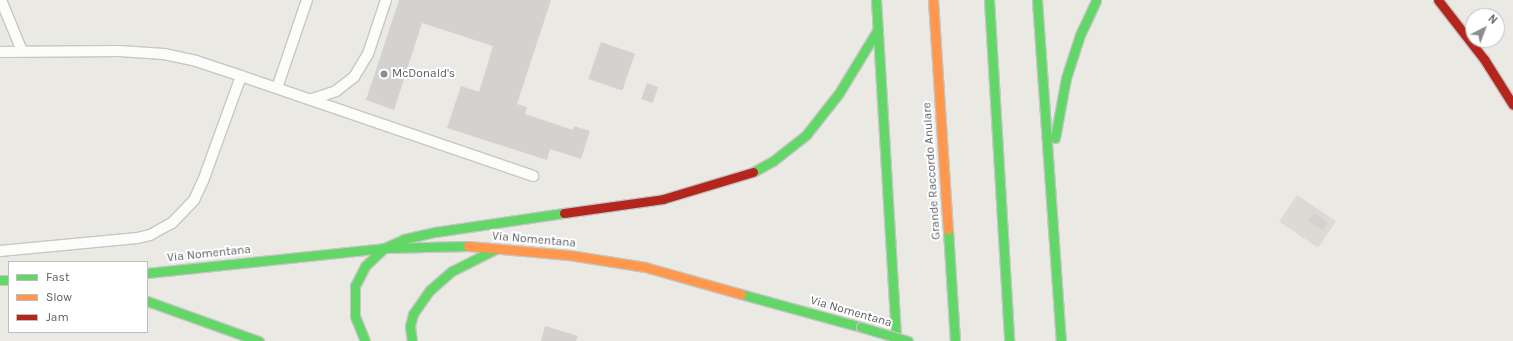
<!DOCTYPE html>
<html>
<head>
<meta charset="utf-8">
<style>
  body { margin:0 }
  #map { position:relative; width:1513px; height:341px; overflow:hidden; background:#eae9e4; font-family:Karla,sans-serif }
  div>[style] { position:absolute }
  .industrial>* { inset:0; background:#dbdad5; transform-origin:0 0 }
  .building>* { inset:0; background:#d3d2cf; transform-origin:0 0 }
  .roads { filter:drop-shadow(1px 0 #c6c6c4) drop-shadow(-1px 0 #c6c6c4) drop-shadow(0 1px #c6c6c4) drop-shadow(0 -1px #c6c6c4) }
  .lane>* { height:10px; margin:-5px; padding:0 5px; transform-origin:5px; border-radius:5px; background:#fcfcfb }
  .fast>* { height:9px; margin:-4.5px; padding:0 4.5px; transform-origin:4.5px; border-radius:4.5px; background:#63d668 }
  .slow>* { height:9px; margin:-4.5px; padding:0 4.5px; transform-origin:4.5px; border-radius:4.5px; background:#ff974d }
  .jam>* { height:9px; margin:-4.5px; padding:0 4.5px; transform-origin:4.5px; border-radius:4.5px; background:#b3261e }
  .bridges { filter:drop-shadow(1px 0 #c7c6c5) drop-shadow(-1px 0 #c7c6c5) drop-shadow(0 1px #c7c6c5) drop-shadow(0 -1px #c7c6c5) }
  .fast-bridge>* { height:9px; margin:-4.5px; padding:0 4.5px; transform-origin:4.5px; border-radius:4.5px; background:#63d668 }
  .dots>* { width:11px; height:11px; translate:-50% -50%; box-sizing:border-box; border:2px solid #fff; border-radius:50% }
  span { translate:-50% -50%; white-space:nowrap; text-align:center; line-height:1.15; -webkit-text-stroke:4px #fff; paint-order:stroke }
  .poi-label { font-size:12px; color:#5a5c61 }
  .left { translate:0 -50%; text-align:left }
  .street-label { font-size:12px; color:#5a5c61 }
  .legend { position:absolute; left:8px; top:261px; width:140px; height:72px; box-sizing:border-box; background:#fff; border:1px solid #bdbec0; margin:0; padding:5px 7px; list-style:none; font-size:12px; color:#5a5c61 }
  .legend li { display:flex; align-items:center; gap:8px; height:20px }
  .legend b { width:20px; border:1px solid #bdbec0 }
  .north { position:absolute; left:1465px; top:8px; width:40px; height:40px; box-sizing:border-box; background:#fff; border:1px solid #bdbec0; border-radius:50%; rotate:42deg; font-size:11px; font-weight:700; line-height:16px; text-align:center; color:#5a5c61 }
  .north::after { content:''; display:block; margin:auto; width:14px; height:18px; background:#8c8d8f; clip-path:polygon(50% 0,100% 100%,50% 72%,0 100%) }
</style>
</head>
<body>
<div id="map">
  <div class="industrial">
    <div style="left:1297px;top:195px;width:47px;height:32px;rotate:34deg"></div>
  </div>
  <div class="building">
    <div style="clip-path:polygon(399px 0,551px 0,517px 104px,527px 107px,525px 114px,573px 130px,574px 126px,590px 131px,581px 159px,550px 149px,547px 160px,447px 128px,461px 86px,479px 92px,493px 46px,422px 23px,394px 110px,366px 100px)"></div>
    <div style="left:601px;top:42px;width:36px;height:39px;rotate:19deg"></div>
    <div style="left:647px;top:83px;width:12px;height:17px;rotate:20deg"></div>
    <div style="left:1314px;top:213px;width:17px;height:9px;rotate:36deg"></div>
    <div style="clip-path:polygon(545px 326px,578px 336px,576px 341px,541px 341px)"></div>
  </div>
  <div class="roads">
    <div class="lane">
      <div style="left:1px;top:0;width:55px;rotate:67.6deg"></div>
      <div style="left:0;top:52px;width:119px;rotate:-0.5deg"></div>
      <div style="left:119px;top:51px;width:45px;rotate:3.8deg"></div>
      <div style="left:164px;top:54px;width:33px;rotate:12deg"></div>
      <div style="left:196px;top:61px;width:47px;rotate:18.4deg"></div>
      <div style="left:277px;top:88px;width:93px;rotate:-71.2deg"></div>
      <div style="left:312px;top:99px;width:25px;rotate:-18deg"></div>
      <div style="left:336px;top:91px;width:23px;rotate:-38deg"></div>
      <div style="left:354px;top:77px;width:27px;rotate:-59deg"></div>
      <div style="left:368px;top:54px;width:57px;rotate:-71.6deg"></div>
      <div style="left:0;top:251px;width:138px;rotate:-5.4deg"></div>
      <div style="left:137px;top:238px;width:13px;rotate:-13deg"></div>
      <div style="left:150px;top:235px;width:25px;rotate:-29deg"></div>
      <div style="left:172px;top:223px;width:32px;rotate:-46deg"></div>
      <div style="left:194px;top:200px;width:21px;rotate:-65deg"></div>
      <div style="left:203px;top:181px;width:112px;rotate:-70.1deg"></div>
      <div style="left:241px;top:76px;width:309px;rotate:18.9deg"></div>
    </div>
    <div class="fast">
      <div style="left:876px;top:0;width:342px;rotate:86.6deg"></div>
      <div style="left:989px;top:0;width:342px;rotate:86.6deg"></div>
      <div style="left:1037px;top:0;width:342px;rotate:86deg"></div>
      <div style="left:1055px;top:138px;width:61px;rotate:-79.6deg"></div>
      <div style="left:1066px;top:78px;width:45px;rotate:-72deg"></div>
      <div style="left:1080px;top:35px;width:38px;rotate:-65deg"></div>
      <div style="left:753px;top:172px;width:23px;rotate:-29deg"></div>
      <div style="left:773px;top:161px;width:42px;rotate:-38.2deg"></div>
      <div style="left:806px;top:135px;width:53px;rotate:-51.8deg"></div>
      <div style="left:839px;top:93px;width:75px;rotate:-58.6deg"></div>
      <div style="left:948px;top:230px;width:111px;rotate:86.4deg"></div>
      <div style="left:147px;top:273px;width:238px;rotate:-6deg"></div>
      <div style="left:384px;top:248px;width:84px;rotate:-1.4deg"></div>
      <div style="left:0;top:280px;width:9px"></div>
      <div style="left:741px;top:294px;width:124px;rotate:15.4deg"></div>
      <div style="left:147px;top:301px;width:119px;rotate:19.7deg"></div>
      <div style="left:365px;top:341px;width:27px;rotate:-112deg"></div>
      <div style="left:355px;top:316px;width:30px;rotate:-90deg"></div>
      <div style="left:355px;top:286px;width:22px;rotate:-63deg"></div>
      <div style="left:365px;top:266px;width:26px;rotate:-43deg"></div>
      <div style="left:384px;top:248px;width:22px;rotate:-24deg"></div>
      <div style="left:404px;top:239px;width:32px;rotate:-13deg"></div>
      <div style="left:435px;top:232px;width:130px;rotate:-8.4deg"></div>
      <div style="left:412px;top:341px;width:15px;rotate:-98deg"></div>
      <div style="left:410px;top:326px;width:12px;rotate:-76deg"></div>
      <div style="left:413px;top:314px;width:29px;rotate:-55deg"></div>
      <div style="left:430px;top:290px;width:29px;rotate:-41deg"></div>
      <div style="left:452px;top:271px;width:49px;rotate:-26.6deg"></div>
    </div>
    <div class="slow">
      <div style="left:933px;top:0;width:230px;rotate:86.3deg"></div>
      <div style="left:468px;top:246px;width:101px;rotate:5.1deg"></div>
      <div style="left:569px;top:255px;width:77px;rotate:9deg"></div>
      <div style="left:645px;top:267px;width:100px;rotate:15.7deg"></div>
    </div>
    <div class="jam">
      <div style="left:1438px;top:0;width:75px;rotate:52.1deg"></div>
      <div style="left:1484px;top:59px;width:54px;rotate:57.8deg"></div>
      <div style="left:564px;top:213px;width:100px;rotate:-8deg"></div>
      <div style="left:663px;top:199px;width:94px;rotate:-16.7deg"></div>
    </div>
  </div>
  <div class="bridges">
    <div class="fast-bridge">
      <div style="left:861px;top:327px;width:49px;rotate:16.6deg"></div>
    </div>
  </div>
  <div class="dots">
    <div style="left:384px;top:74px;background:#8c8d8f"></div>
  </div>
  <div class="poi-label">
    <span class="left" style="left:392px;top:74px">McDonald's</span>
  </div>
  <div class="street-label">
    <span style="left:932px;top:171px;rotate:-94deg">Grande Raccordo Anulare</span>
    <span style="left:534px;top:240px;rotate:5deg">Via Nomentana</span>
    <span style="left:209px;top:254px;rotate:-6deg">Via Nomentana</span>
    <span style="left:851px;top:312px;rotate:16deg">Via Nomentana</span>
  </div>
  <ul class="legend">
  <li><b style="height:5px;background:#63d668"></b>Fast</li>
  <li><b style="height:5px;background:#ff974d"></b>Slow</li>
  <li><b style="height:5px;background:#b3261e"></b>Jam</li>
  </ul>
  <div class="north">N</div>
</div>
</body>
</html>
